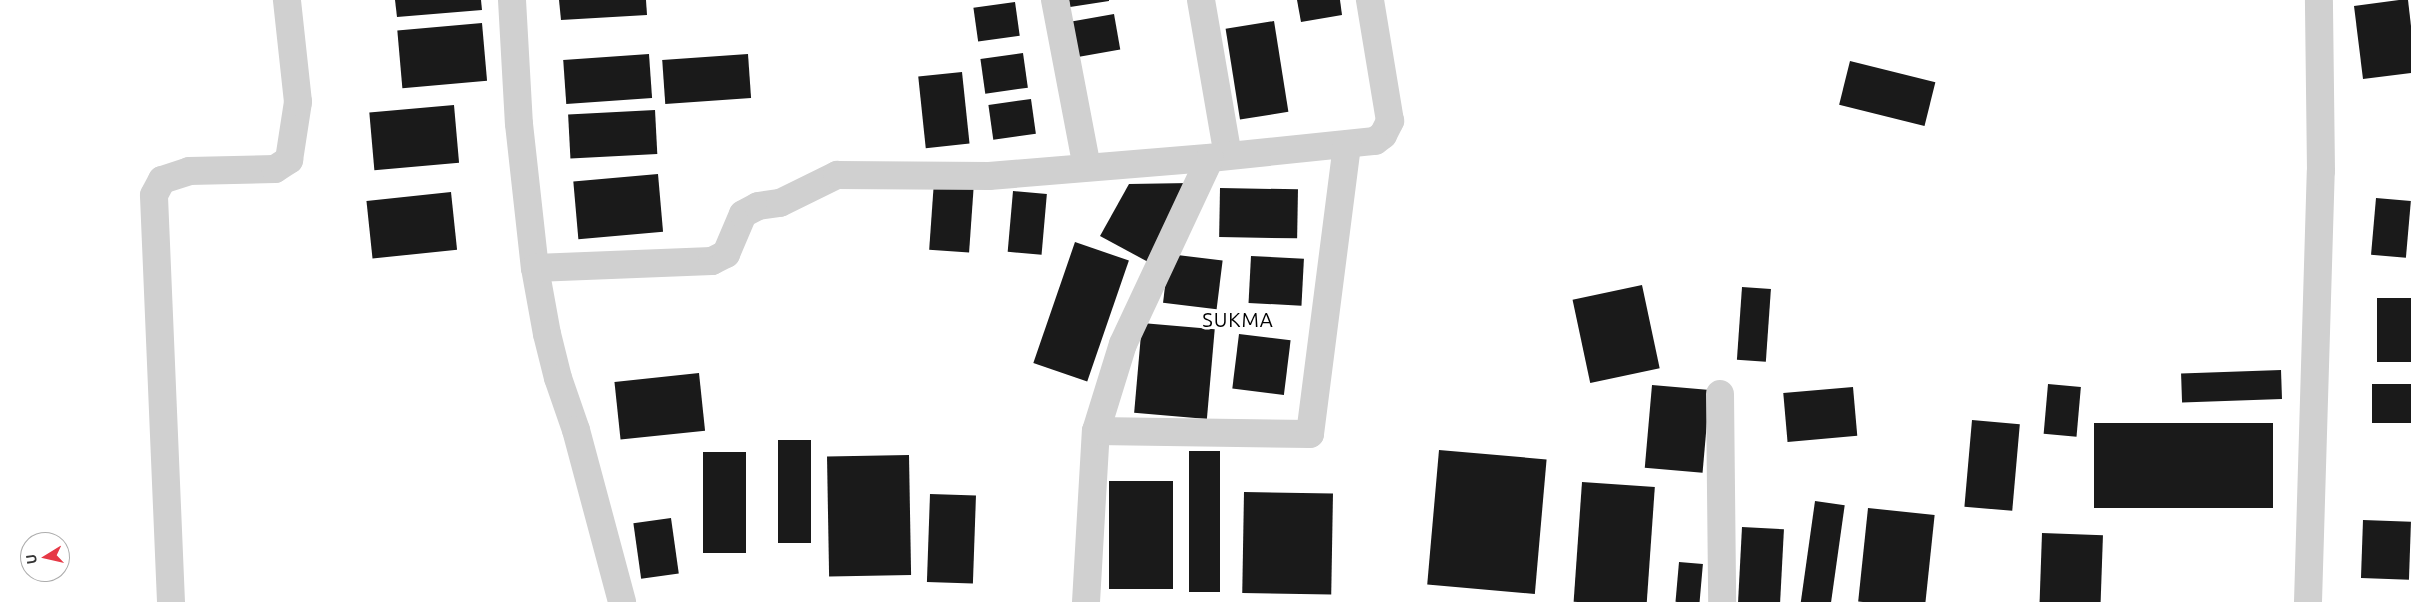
<!DOCTYPE html>
<html>
<head>
<meta charset="utf-8">
<style>
  body { margin:0 }
  #map { position:relative; width:2411px; height:602px; overflow:hidden; background:#fff; font-family:Ubuntu,sans-serif }
  div>[style] { position:absolute }
  .building>* { inset:0; background:#1a1a1a; transform-origin:0 0 }
  .minor>* { height:28px; margin:-14px; padding:0 14px; transform-origin:14px; border-radius:14px; background:#d0d0d0 }
  span { translate:-50% -50%; white-space:nowrap; text-align:center; line-height:1.15; -webkit-text-stroke:5px #fff; paint-order:stroke }
  .quarter-label { font-size:20px; color:#000; letter-spacing:1px }
  .north { position:absolute; left:20px; top:532px; width:50px; height:50px; box-sizing:border-box; background:#fff; border:1px solid #adadad; border-radius:50%; rotate:261deg; font-size:14px; font-weight:700; line-height:20px; text-align:center; color:#333 }
  .north::after { content:''; display:block; margin:auto; width:18px; height:22px; background:#e63946; clip-path:polygon(50% 0,100% 100%,50% 72%,0 100%) }
</style>
</head>
<body>
<div id="map">
  <div class="building">
    <div style="clip-path:polygon(395px 0,481px 0,482px 10px,397px 17px)"></div>
    <div style="clip-path:polygon(559px 0,646px 0,647px 15px,561px 20px)"></div>
    <div style="clip-path:polygon(1069px 0,1109px 0,1109px 1px,1070px 7px)"></div>
    <div style="clip-path:polygon(1297px 0,1340px 0,1342px 15px,1301px 22px)"></div>
    <div style="clip-path:polygon(2399px 0,2408px 0,2411px 26px,2411px 73px,2363px 79px,2354px 6px)"></div>
    <div style="left:1015px;top:2px;width:34px;height:42px;rotate:82deg"></div>
    <div style="left:1114px;top:14px;width:36px;height:43px;rotate:80deg"></div>
    <div style="left:1274px;top:21px;width:92px;height:49px;rotate:81deg"></div>
    <div style="left:482px;top:23px;width:58px;height:85px;rotate:85deg"></div>
    <div style="left:1023px;top:53px;width:35px;height:43px;rotate:82deg"></div>
    <div style="left:649px;top:54px;width:44px;height:86px;rotate:86deg"></div>
    <div style="left:748px;top:54px;width:44px;height:86px;rotate:86deg"></div>
    <div style="left:1850px;top:61px;width:88px;height:45px;rotate:14deg"></div>
    <div style="left:962px;top:72px;width:72px;height:44px;rotate:84deg"></div>
    <div style="left:1031px;top:99px;width:35px;height:43px;rotate:82deg"></div>
    <div style="left:454px;top:105px;width:58px;height:85px;rotate:85deg"></div>
    <div style="left:655px;top:110px;width:44px;height:87px;rotate:87deg"></div>
    <div style="left:658px;top:174px;width:58px;height:85px;rotate:85deg"></div>
    <div style="left:934px;top:181px;width:40px;height:69px;rotate:4deg"></div>
    <div style="clip-path:polygon(1190px 183px,1150px 263px,1100px 236px,1129px 184px)"></div>
    <div style="left:1220px;top:188px;width:78px;height:49px;rotate:1deg"></div>
    <div style="left:1013px;top:191px;width:34px;height:61px;rotate:5deg"></div>
    <div style="left:451px;top:192px;width:58px;height:85px;rotate:84deg"></div>
    <div style="left:2376px;top:198px;width:35px;height:57px;rotate:5deg"></div>
    <div style="left:1075px;top:242px;width:57px;height:128px;rotate:19deg"></div>
    <div style="left:1169px;top:254px;width:54px;height:49px;rotate:7deg"></div>
    <div style="left:1251px;top:256px;width:53px;height:47px;rotate:3deg"></div>
    <div style="left:1642px;top:285px;width:85px;height:71px;rotate:78deg"></div>
    <div style="left:1742px;top:287px;width:29px;height:73px;rotate:4deg"></div>
    <div style="left:2411px;top:298px;width:64px;height:34px;rotate:90deg"></div>
    <div style="left:1142px;top:323px;width:73px;height:90px;rotate:5deg"></div>
    <div style="left:1239px;top:334px;width:52px;height:55px;rotate:7deg"></div>
    <div style="left:2281px;top:370px;width:29px;height:100px;rotate:88deg"></div>
    <div style="left:699px;top:373px;width:58px;height:85px;rotate:84deg"></div>
    <div style="left:2048px;top:384px;width:33px;height:50px;rotate:5deg"></div>
    <div style="left:2411px;top:384px;width:39px;height:39px;rotate:90deg"></div>
    <div style="left:1652px;top:385px;width:58px;height:83px;rotate:5deg"></div>
    <div style="left:1853px;top:387px;width:49px;height:70px;rotate:85deg"></div>
    <div style="left:1972px;top:420px;width:48px;height:87px;rotate:5deg"></div>
    <div style="left:2094px;top:423px;width:179px;height:85px"></div>
    <div style="left:778px;top:440px;width:33px;height:103px"></div>
    <div style="left:1439px;top:450px;width:108px;height:135px;rotate:5deg"></div>
    <div style="left:1189px;top:451px;width:31px;height:141px"></div>
    <div style="left:703px;top:452px;width:43px;height:101px"></div>
    <div style="left:909px;top:455px;width:120px;height:82px;rotate:89deg"></div>
    <div style="left:1109px;top:481px;width:64px;height:108px"></div>
    <div style="left:1582px;top:482px;width:73px;height:120px;rotate:4deg"></div>
    <div style="left:1244px;top:492px;width:89px;height:101px;rotate:1deg"></div>
    <div style="left:930px;top:494px;width:46px;height:88px;rotate:2deg"></div>
    <div style="left:1815px;top:501px;width:30px;height:102px;rotate:8deg"></div>
    <div style="left:1868px;top:508px;width:67px;height:94px;rotate:6deg"></div>
    <div style="left:671px;top:518px;width:56px;height:38px;rotate:82deg"></div>
    <div style="left:2363px;top:520px;width:48px;height:58px;rotate:2deg"></div>
    <div style="left:1742px;top:527px;width:42px;height:75px;rotate:3deg"></div>
    <div style="left:2042px;top:533px;width:61px;height:69px;rotate:2deg"></div>
    <div style="left:1679px;top:562px;width:24px;height:40px;rotate:5deg"></div>
  </div>
  <div class="minor">
    <div style="left:512px;top:0;width:124px;rotate:86.8deg"></div>
    <div style="left:519px;top:124px;width:145px;rotate:83.7deg"></div>
    <div style="left:535px;top:268px;width:67px;rotate:79.7deg"></div>
    <div style="left:547px;top:334px;width:45px;rotate:76deg"></div>
    <div style="left:558px;top:378px;width:55px;rotate:70.9deg"></div>
    <div style="left:576px;top:430px;width:178px;rotate:75deg"></div>
    <div style="left:1055px;top:0;width:170px;rotate:79.2deg"></div>
    <div style="left:1201px;top:0;width:158px;rotate:80.2deg"></div>
    <div style="left:535px;top:268px;width:177px;rotate:-2.3deg"></div>
    <div style="left:712px;top:261px;width:16px;rotate:-27deg"></div>
    <div style="left:726px;top:254px;width:43px;rotate:-67deg"></div>
    <div style="left:743px;top:214px;width:17px;rotate:-28deg"></div>
    <div style="left:758px;top:206px;width:22px;rotate:-8deg"></div>
    <div style="left:780px;top:203px;width:64px;rotate:-26.2deg"></div>
    <div style="left:837px;top:175px;width:152px;rotate:0.4deg"></div>
    <div style="left:989px;top:176px;width:222px;rotate:-4.7deg"></div>
    <div style="left:1210px;top:158px;width:166px;rotate:-5.9deg"></div>
    <div style="left:1375px;top:141px;width:10px;rotate:-37deg"></div>
    <div style="left:1383px;top:135px;width:16px;rotate:-63deg"></div>
    <div style="left:1390px;top:121px;width:123px;rotate:-99.4deg"></div>
    <div style="left:1720px;top:394px;width:208px;rotate:89.4deg"></div>
    <div style="left:1096px;top:431px;width:214px;rotate:0.8deg"></div>
    <div style="left:1310px;top:434px;width:292px;rotate:-82.7deg"></div>
    <div style="left:171px;top:602px;width:407px;rotate:-92.4deg"></div>
    <div style="left:154px;top:195px;width:17px;rotate:-62deg"></div>
    <div style="left:162px;top:180px;width:28px;rotate:-18deg"></div>
    <div style="left:189px;top:171px;width:86px;rotate:-1.3deg"></div>
    <div style="left:275px;top:169px;width:17px;rotate:-33deg"></div>
    <div style="left:289px;top:160px;width:59px;rotate:-81.2deg"></div>
    <div style="left:298px;top:102px;width:103px;rotate:-96.2deg"></div>
    <div style="left:1086px;top:602px;width:171px;rotate:-86.7deg"></div>
    <div style="left:1096px;top:431px;width:91px;rotate:-72.8deg"></div>
    <div style="left:1123px;top:344px;width:205px;rotate:-64.9deg"></div>
    <div style="left:2308px;top:602px;width:431px;rotate:-88.3deg"></div>
    <div style="left:2321px;top:171px;width:171px;rotate:-90.7deg"></div>
  </div>
  <div class="quarter-label">
    <span style="left:1238px;top:319px">SUKMA</span>
  </div>
  <div class="north">U</div>
</div>
</body>
</html>
